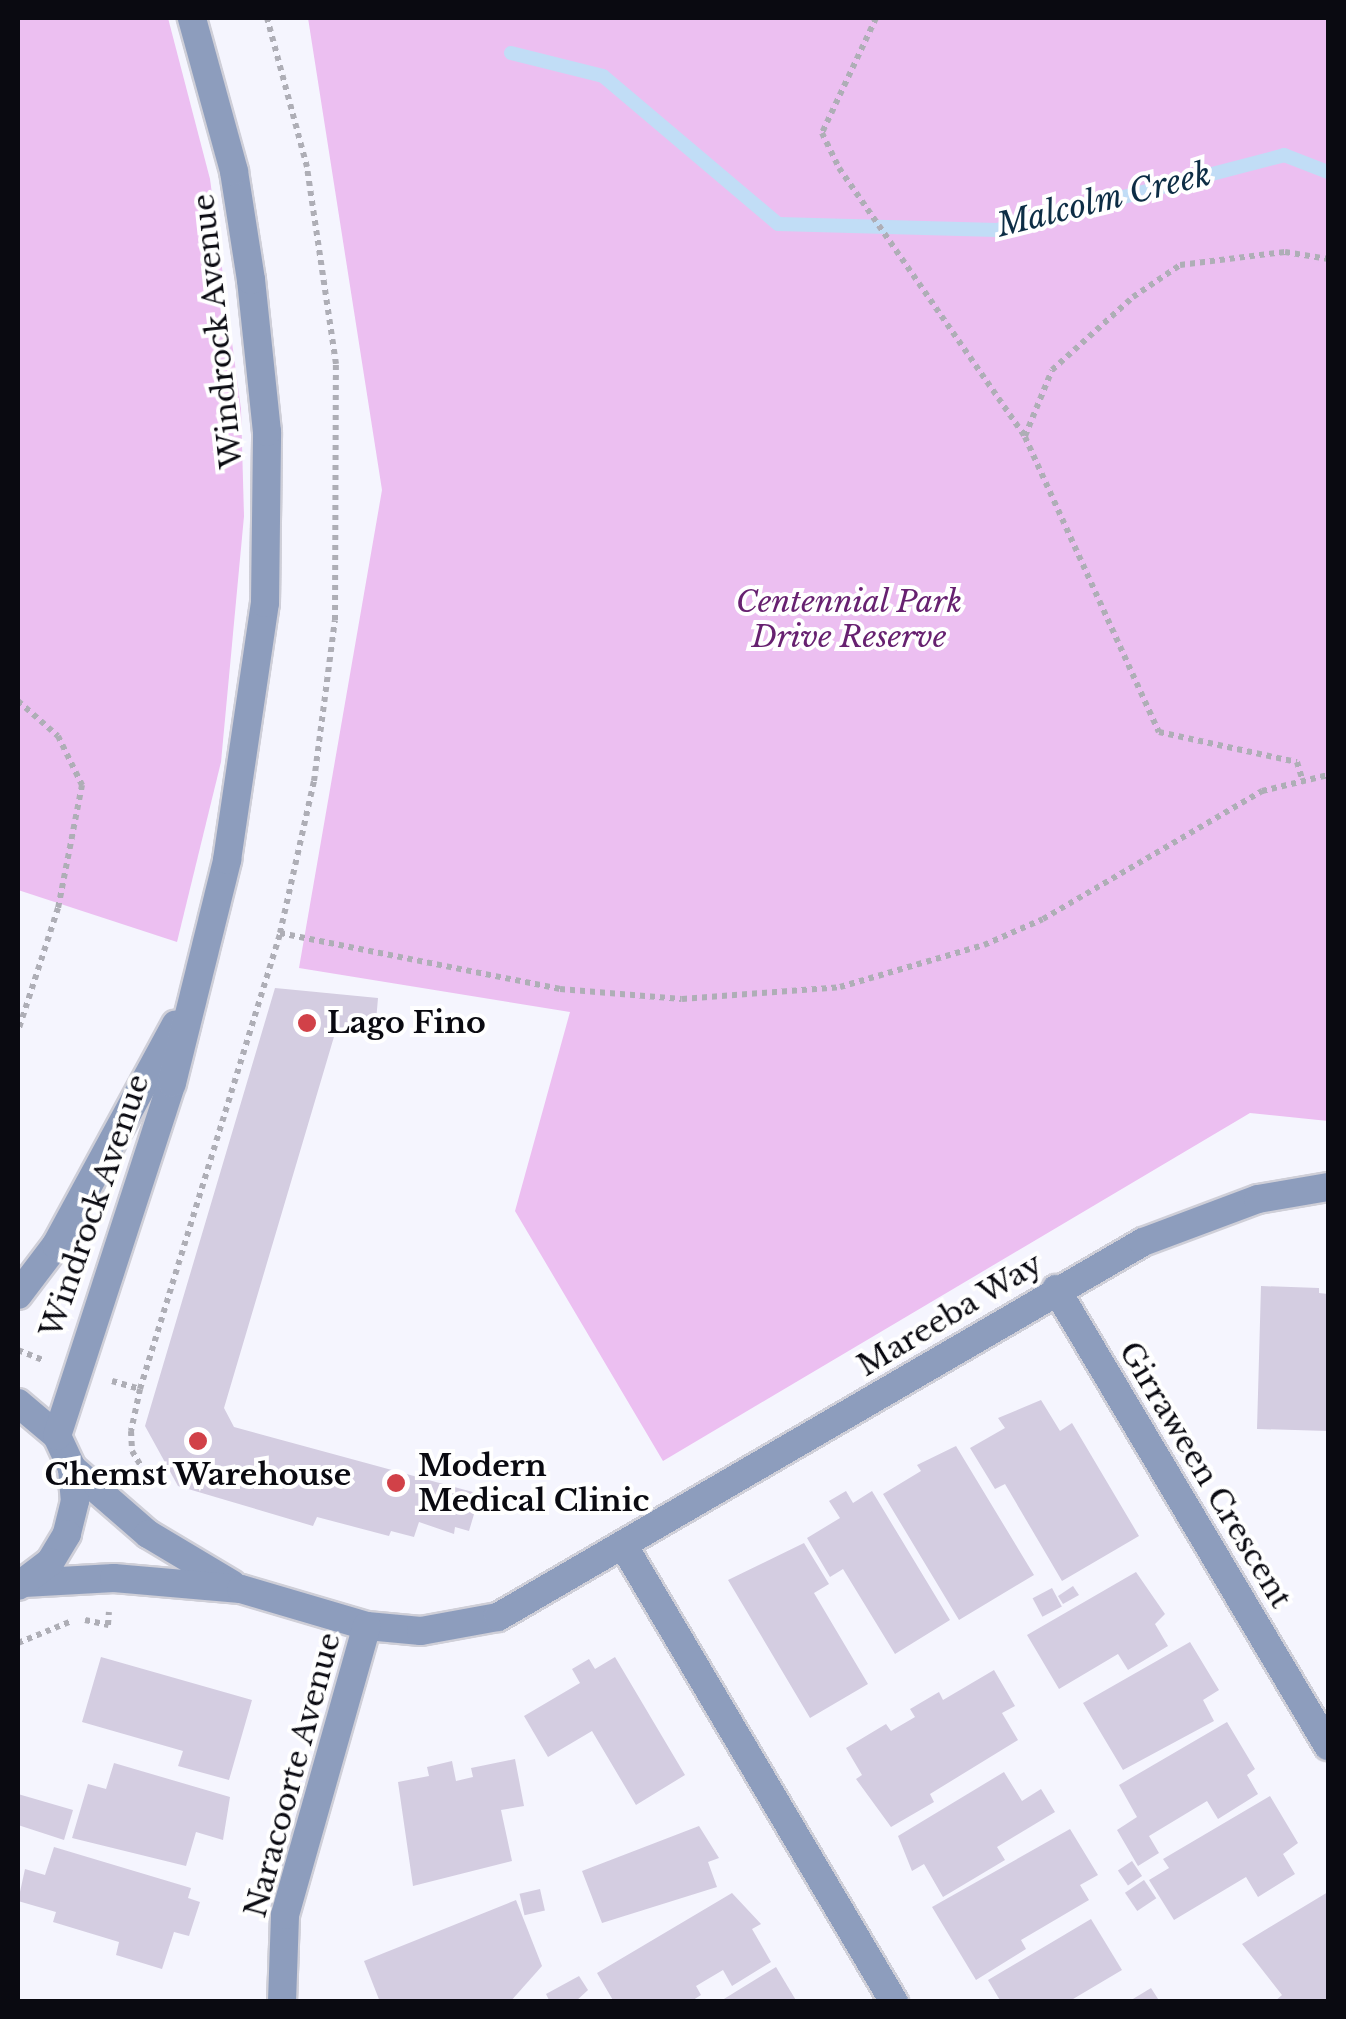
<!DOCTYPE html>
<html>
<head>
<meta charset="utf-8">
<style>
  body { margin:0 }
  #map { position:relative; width:1346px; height:2019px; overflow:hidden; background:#f5f5fe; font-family:"Libre Baskerville",serif }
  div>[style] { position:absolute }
  .green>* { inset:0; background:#ecbff1 }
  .stream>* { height:14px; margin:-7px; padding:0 7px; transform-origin:7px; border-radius:7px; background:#c1ddf6 }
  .building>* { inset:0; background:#d4cde1; transform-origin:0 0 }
  .path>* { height:6px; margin-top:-3px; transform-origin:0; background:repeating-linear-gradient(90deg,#aeaeb6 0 5px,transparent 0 10px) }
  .roads { filter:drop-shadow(2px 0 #cfcfd8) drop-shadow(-2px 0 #cfcfd8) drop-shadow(0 2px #cfcfd8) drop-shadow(0 -2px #cfcfd8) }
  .minor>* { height:28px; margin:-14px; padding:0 14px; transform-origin:14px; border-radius:14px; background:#8d9dbd }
  .tertiary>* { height:28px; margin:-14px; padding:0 14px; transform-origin:14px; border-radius:14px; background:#8d9dbd }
  .dots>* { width:28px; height:28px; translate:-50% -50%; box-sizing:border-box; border:5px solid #fff; border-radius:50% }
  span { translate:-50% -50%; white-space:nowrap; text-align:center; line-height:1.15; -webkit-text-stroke:8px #fff; paint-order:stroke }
  .street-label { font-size:30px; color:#0a0a11 }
  .park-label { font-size:30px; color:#672170; font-style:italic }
  .poi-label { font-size:30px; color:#0a0a11; font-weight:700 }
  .left { translate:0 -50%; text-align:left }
  .water-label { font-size:32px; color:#0d2d45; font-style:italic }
  .frame { position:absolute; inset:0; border:20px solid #0a0a11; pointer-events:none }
</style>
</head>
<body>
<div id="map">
  <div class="green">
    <div style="clip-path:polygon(18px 18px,168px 18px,210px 179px,241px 409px,244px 516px,221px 762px,177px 942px,18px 890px)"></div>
    <div style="clip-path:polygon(308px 18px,1328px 18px,1328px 1121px,1250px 1113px,663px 1461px,515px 1211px,570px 1012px,299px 968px,382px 490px)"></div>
  </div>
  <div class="stream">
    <div style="left:511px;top:53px;width:95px;rotate:14deg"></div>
    <div style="left:603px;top:76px;width:229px;rotate:40.2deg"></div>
    <div style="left:778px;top:224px;width:219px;rotate:1.6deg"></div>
    <div style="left:997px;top:230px;width:297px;rotate:-14.6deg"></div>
    <div style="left:1284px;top:155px;width:47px;rotate:21.1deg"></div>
  </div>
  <div class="building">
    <div style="clip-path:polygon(275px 988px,378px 998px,375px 1033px,336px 1030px,224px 1408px,234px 1427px,480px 1494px,469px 1531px,455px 1527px,454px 1534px,419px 1522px,414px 1537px,391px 1531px,389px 1536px,317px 1517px,313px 1526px,178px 1486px,145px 1426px)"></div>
    <div style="clip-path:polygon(1261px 1286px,1319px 1288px,1319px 1293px,1328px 1294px,1328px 1431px,1257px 1429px)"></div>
    <div style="clip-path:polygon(1041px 1400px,1060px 1431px,1072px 1423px,1139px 1536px,1062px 1581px,1005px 1484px,995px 1489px,970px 1448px,1005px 1428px,998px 1418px)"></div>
    <div style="clip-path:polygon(956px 1446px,1034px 1575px,959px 1620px,883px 1494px,921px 1471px,917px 1465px)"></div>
    <div style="clip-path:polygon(846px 1491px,853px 1503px,872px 1491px,950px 1620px,895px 1654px,843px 1569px,830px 1577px,807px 1538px,840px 1518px,829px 1501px)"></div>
    <div style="clip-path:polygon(804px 1543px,829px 1584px,814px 1593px,868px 1684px,810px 1718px,728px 1580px)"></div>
    <div style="clip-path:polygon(1136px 1572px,1165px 1614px,1155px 1624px,1168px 1646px,1128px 1670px,1118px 1654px,1059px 1689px,1027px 1635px)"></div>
    <div style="clip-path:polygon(1073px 1586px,1079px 1595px,1063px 1604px,1058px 1596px)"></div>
    <div style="left:1052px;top:1588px;width:21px;height:22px;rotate:62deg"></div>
    <div style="clip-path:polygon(1190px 1642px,1219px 1690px,1203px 1700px,1214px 1721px,1123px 1770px,1083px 1703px)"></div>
    <div style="clip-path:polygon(101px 1657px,252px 1700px,229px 1780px,178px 1766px,183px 1751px,82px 1722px)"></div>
    <div style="clip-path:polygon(615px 1657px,685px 1775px,636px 1805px,592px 1731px,548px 1757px,524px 1716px,580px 1683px,572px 1669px,589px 1659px,595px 1669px)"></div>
    <div style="clip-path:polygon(994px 1670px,1015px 1706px,1002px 1713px,1018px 1740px,930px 1794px,934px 1802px,891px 1827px,856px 1779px,862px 1775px,846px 1748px,886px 1724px,891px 1731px,915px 1717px,910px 1709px,939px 1692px,943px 1700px)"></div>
    <div style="clip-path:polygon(1227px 1722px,1255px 1769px,1247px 1775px,1258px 1794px,1218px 1819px,1207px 1801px,1149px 1836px,1159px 1853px,1138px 1866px,1117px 1830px,1137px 1817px,1119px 1785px)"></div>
    <div style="clip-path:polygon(515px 1759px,524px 1806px,501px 1810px,512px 1861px,413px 1886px,398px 1782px,429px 1776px,427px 1767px,452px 1761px,456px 1781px,473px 1777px,471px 1768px)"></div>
    <div style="clip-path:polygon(114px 1763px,230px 1797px,223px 1840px,196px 1832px,186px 1866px,72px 1838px,88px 1784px,106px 1789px)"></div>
    <div style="clip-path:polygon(1004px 1772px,1022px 1801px,1041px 1789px,1055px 1812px,997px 1847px,1005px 1860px,943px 1897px,924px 1864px,912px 1871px,898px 1836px)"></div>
    <div style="clip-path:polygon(18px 1794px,73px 1810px,64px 1840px,18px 1825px)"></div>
    <div style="clip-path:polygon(1270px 1796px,1298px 1843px,1283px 1854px,1295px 1874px,1258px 1897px,1246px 1877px,1174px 1920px,1149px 1880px,1169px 1868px,1163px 1859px)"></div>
    <div style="clip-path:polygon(699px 1826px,719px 1858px,708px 1862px,717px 1887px,602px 1923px,582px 1871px)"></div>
    <div style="clip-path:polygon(1070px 1829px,1098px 1875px,1080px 1885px,1089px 1900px,1021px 1940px,1026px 1949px,976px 1980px,932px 1907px)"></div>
    <div style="clip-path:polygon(54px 1847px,191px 1888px,188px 1898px,200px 1902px,189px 1936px,174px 1932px,162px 1969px,116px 1955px,119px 1942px,53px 1922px,56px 1912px,18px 1901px,25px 1869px,45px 1875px)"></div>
    <div style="left:1132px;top:1861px;width:18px;height:17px;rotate:56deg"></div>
    <div style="left:1144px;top:1880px;width:22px;height:23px;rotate:56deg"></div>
    <div style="left:540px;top:1889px;width:22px;height:21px;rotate:77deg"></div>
    <div style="clip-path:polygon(1328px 1892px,1328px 2002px,1274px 2002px,1282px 1995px,1242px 1944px)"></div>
    <div style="clip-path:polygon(732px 1893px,761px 1924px,752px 1929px,771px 1962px,732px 1986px,723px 1970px,696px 1986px,701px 1995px,690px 2002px,614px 2002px,597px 1973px)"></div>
    <div style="clip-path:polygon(516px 1900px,542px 1966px,510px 2002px,380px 2002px,364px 1961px)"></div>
    <div style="clip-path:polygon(1091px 1919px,1122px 1970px,1068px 2002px,1001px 2002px,988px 1980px)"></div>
    <div style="clip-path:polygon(776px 1967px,797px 2002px,719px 2002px)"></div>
    <div style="clip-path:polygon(579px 1976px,588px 1990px,575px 2002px,550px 2002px,546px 1994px)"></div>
    <div style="clip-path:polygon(1151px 1988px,1160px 2002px,1128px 2002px)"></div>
  </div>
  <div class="path">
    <div style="left:876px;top:18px;width:127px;rotate:115.2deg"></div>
    <div style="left:822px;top:133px;width:39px;rotate:64deg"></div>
    <div style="left:839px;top:168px;width:327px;rotate:55.3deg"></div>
    <div style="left:1025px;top:437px;width:324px;rotate:65.6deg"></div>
    <div style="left:1159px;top:732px;width:141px;rotate:12.3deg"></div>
    <div style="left:1297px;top:762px;width:17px;rotate:73deg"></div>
    <div style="left:1025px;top:436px;width:71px;rotate:-67.8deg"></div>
    <div style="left:1052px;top:370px;width:109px;rotate:-42deg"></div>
    <div style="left:1133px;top:297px;width:57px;rotate:-34.2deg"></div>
    <div style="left:1180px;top:265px;width:106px;rotate:-7.1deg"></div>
    <div style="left:1285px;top:252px;width:44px;rotate:9.2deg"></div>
    <div style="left:18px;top:701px;width:53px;rotate:41.2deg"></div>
    <div style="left:58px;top:736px;width:55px;rotate:63.9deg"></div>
    <div style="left:82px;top:785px;width:125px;rotate:101deg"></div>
    <div style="left:58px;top:908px;width:129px;rotate:108deg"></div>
    <div style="left:280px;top:933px;width:286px;rotate:11.3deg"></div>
    <div style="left:560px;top:989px;width:122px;rotate:4.7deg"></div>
    <div style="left:682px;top:999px;width:158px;rotate:-4.3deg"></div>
    <div style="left:840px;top:987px;width:150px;rotate:-16.3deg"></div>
    <div style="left:984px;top:945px;width:64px;rotate:-23.8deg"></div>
    <div style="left:1043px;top:919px;width:254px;rotate:-30.3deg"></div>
    <div style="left:1262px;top:791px;width:68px;rotate:-13.6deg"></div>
    <div style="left:18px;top:1350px;width:27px;rotate:22deg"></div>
    <div style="left:112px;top:1381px;width:29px;rotate:16deg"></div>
    <div style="left:140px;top:1389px;width:477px;rotate:-72.9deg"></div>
    <div style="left:280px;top:933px;width:156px;rotate:-77.4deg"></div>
    <div style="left:314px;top:781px;width:162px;rotate:-82.6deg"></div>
    <div style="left:335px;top:620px;width:256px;rotate:-89.8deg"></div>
    <div style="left:336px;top:364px;width:199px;rotate:-98.4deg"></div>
    <div style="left:307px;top:167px;width:154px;rotate:-105deg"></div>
    <div style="left:140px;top:1389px;width:43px;rotate:102.1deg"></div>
    <div style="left:131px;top:1431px;width:20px;rotate:87deg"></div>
    <div style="left:132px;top:1451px;width:29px;rotate:59deg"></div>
    <div style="left:147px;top:1476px;width:9px;rotate:117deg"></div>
    <div style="left:85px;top:1620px;width:24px;rotate:12deg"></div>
    <div style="left:108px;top:1625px;width:13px;rotate:-86deg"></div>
    <div style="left:18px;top:1643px;width:58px;rotate:-22.2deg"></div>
  </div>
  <div class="roads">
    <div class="minor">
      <div style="left:1056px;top:1289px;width:532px;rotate:59.24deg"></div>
      <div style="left:72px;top:1468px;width:101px;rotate:41deg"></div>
      <div style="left:148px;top:1534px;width:98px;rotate:30.8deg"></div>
      <div style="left:625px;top:1548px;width:528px;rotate:59.35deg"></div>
      <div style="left:24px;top:1583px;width:90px;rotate:-3.2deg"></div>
      <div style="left:114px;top:1578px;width:127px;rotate:5deg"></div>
      <div style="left:241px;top:1589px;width:131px;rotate:16.4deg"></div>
      <div style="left:367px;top:1626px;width:54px;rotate:5.3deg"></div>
      <div style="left:421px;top:1631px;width:78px;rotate:-10.3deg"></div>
      <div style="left:498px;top:1617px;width:746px;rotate:-30.17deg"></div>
      <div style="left:1143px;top:1242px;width:123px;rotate:-20.5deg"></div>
      <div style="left:1258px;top:1199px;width:71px;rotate:-9.7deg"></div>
      <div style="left:282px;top:2002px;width:87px;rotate:-88deg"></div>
      <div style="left:285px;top:1915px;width:300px;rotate:-74.2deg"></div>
    </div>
    <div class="tertiary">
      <div style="left:18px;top:1295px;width:63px;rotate:-52.8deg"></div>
      <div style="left:56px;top:1245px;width:251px;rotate:-61.5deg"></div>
      <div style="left:18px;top:1403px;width:51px;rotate:40.2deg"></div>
      <div style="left:57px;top:1436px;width:35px;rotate:65deg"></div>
      <div style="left:72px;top:1468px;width:33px;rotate:85deg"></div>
      <div style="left:75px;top:1501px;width:34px;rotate:104deg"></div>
      <div style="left:67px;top:1534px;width:33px;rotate:121deg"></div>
      <div style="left:50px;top:1562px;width:40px;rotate:143deg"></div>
      <div style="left:57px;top:1436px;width:371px;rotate:-72deg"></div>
      <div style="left:172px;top:1083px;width:230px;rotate:-76.1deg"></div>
      <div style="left:227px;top:860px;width:260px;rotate:-81.6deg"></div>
      <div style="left:265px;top:603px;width:171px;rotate:-89.3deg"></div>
      <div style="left:267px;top:432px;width:153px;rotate:-96deg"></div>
      <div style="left:251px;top:280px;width:110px;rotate:-98.9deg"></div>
      <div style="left:234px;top:171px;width:159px;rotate:-105.4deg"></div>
    </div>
  </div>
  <div class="dots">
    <div style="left:307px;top:1023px;background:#d14148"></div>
    <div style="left:198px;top:1441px;background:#d14148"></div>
    <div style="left:396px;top:1483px;background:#d14148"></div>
  </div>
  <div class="street-label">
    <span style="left:218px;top:331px;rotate:-96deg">Windrock Avenue</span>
    <span style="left:95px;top:1206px;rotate:-71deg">Windrock Avenue</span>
    <span style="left:950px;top:1315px;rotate:-31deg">Mareeba Way</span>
    <span style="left:1205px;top:1475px;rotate:59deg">Girraween Crescent</span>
    <span style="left:293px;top:1775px;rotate:-75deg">Naracoorte Avenue</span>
  </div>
  <div class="park-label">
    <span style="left:849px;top:619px">Centennial Park<br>Drive Reserve</span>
  </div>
  <div class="poi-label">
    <span class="left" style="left:327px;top:1023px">Lago Fino</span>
    <span class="left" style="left:418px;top:1483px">Modern<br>Medical Clinic</span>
    <span style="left:198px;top:1475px">Chemst Warehouse</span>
  </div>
  <div class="water-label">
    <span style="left:1104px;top:200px;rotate:-14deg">Malcolm Creek</span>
  </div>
  <div class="frame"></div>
</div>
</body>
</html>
